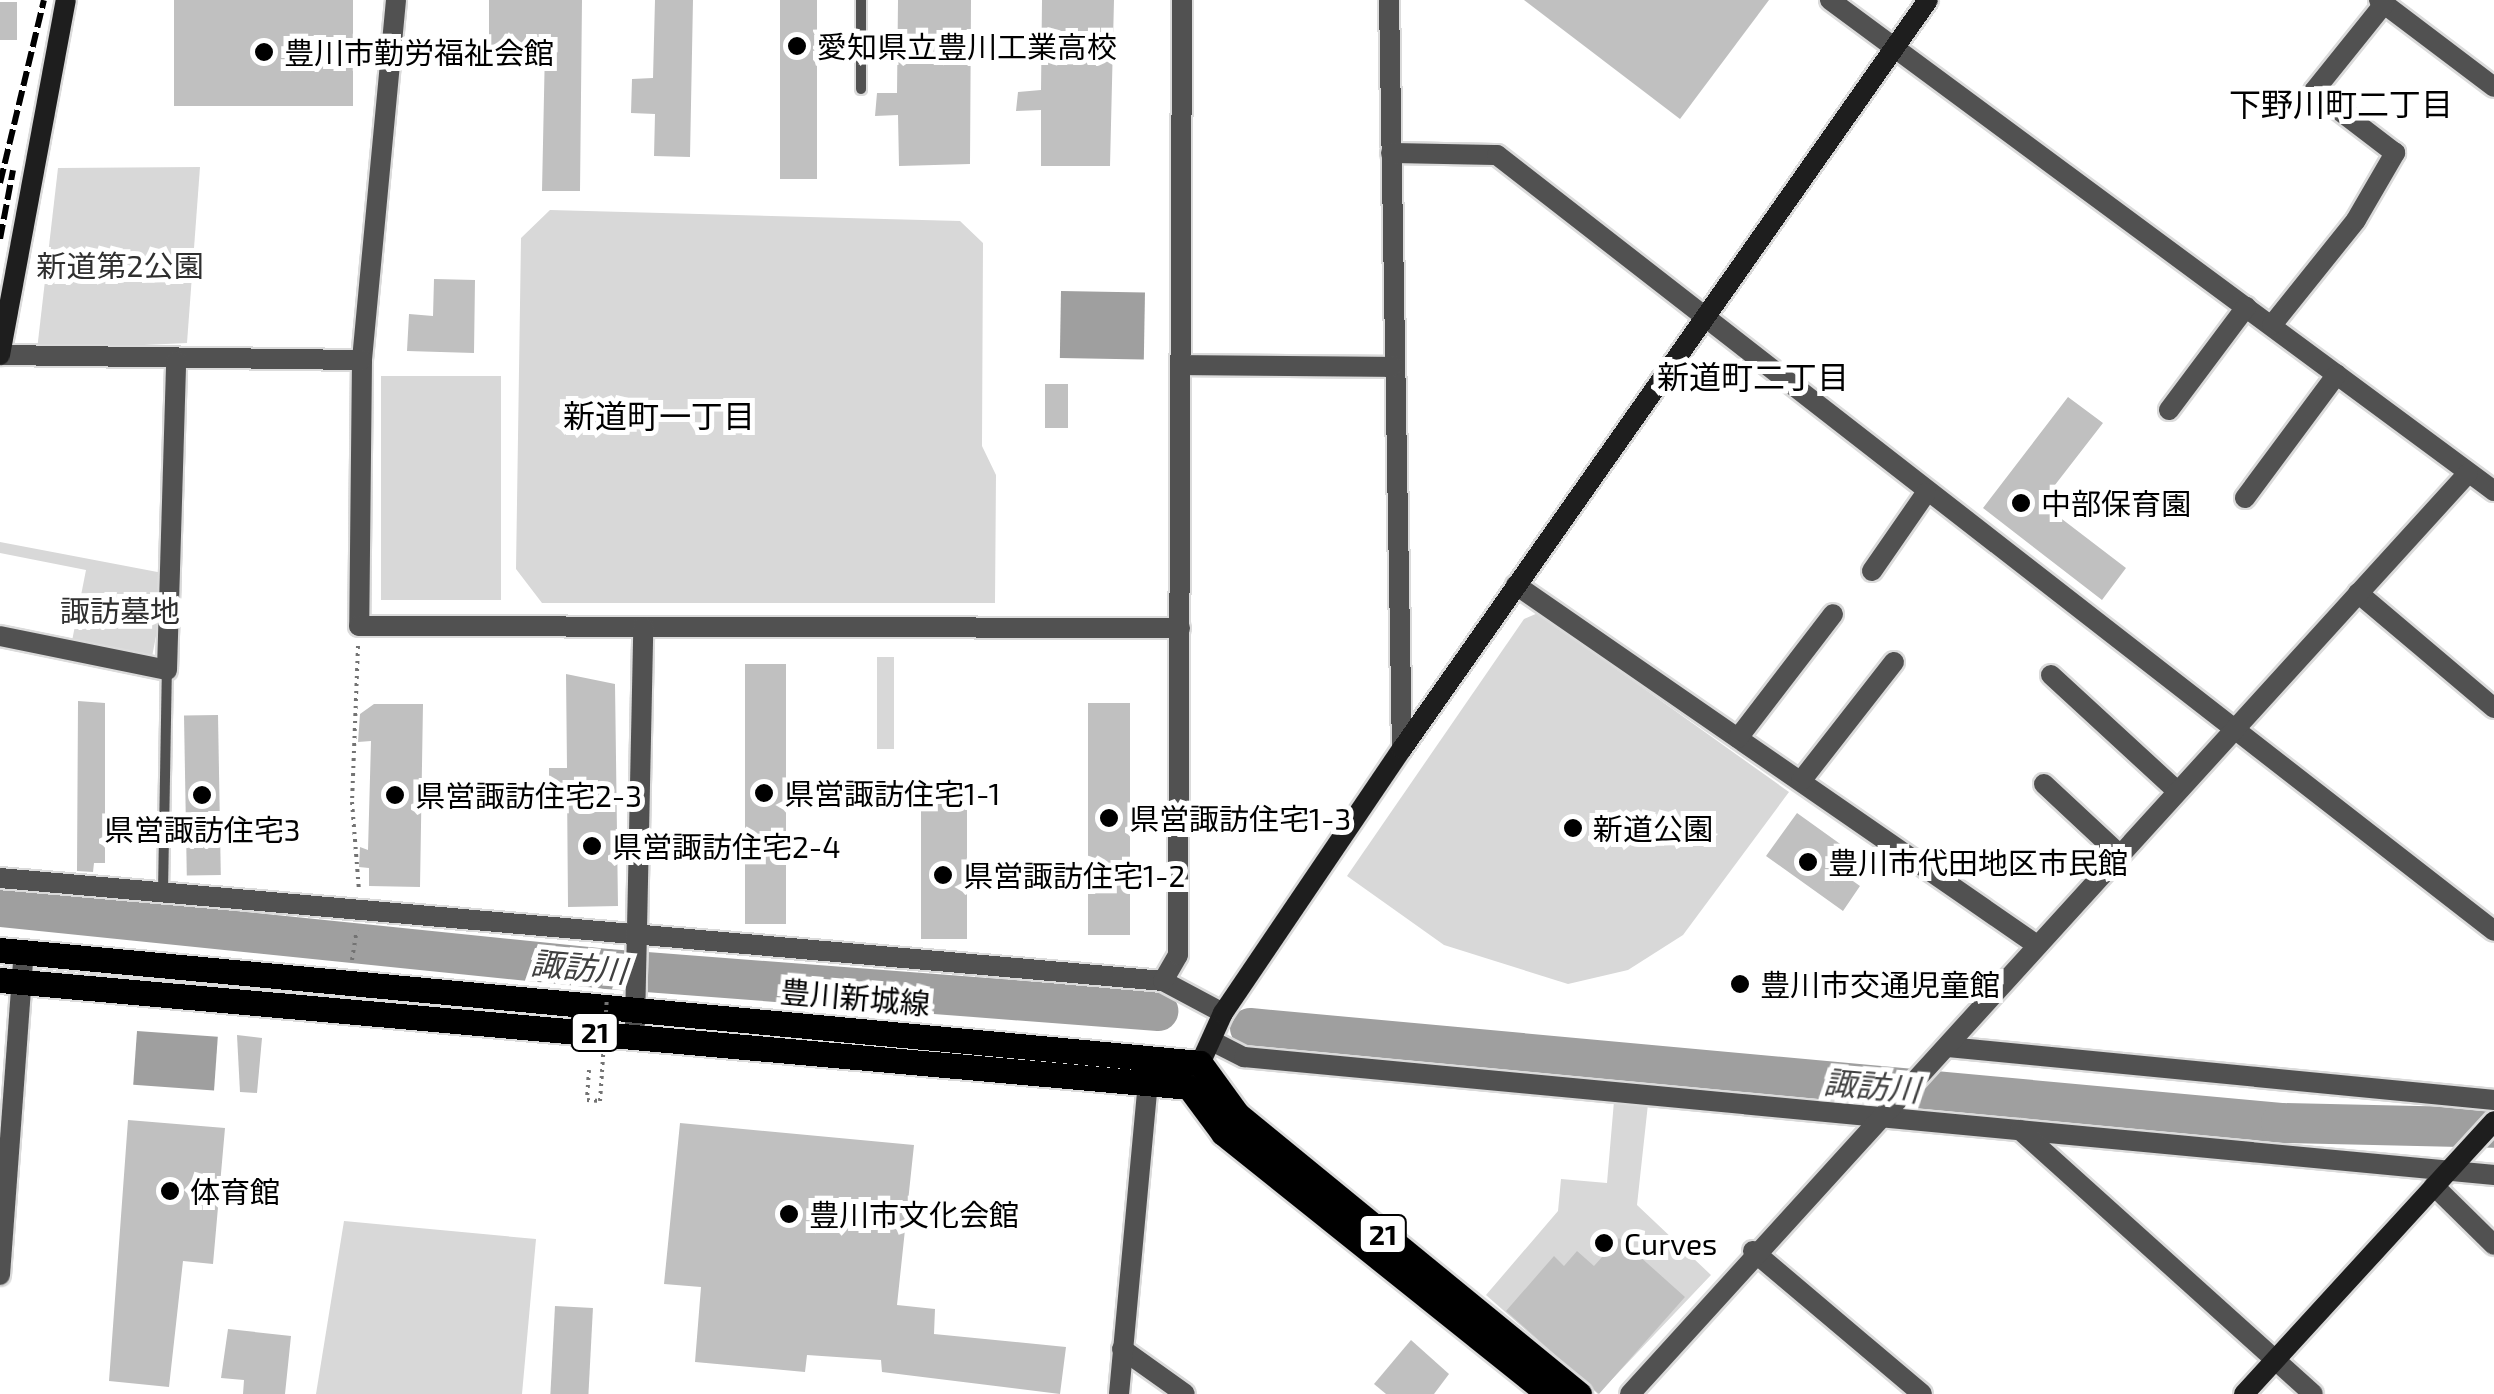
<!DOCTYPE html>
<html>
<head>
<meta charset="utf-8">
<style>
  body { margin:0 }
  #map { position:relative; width:2494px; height:1394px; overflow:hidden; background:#fff; font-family:"Exo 2","Noto Sans JP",sans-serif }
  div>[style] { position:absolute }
  .green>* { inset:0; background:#d8d8d8; transform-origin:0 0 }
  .water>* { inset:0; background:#9f9f9f; transform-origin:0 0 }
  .river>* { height:40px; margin:-20px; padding:0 20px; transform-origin:20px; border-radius:20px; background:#9f9f9f }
  .building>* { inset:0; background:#c0c0c0; transform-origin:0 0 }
  .path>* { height:4px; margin-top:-2px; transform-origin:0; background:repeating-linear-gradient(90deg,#737373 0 2.5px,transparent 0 7.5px) }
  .roads { filter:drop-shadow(2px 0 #dbdbdb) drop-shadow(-2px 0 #dbdbdb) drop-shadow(0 2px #dbdbdb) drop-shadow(0 -2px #dbdbdb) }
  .lane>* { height:10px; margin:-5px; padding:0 5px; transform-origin:5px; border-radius:5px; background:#515151 }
  .street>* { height:20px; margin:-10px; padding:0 10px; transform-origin:10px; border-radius:10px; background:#515151 }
  .secondary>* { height:20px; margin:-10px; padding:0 10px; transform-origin:10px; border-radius:10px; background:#1e1e1e }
  .primary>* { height:25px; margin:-12.5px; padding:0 12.5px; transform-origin:12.5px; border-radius:12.5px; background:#000 }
  .rail>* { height:6px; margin-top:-3px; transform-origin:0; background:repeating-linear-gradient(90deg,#000 0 15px,transparent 0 20px) }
  .path-bridge>* { height:4px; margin-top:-2px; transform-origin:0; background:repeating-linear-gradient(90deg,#737373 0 2.5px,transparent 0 7.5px) }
  .dots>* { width:28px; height:28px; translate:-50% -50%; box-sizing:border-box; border:5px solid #fff; border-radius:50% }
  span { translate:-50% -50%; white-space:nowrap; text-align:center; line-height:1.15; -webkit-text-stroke:10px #fff; paint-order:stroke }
  .shield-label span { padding:2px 8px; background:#fff; border:2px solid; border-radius:8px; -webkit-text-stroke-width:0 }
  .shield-label { font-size:28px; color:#000; font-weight:700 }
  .poi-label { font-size:30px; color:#000 }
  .left { translate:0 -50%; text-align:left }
  .park-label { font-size:30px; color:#2f2f2f }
  .street-label { font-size:30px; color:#000 }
  .neighbourhood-label { font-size:32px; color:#000 }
  .water-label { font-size:32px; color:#404040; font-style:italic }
</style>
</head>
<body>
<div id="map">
  <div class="green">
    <div style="clip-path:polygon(200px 167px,187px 343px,37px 350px,58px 168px)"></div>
    <div style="clip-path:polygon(550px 210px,960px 221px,983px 243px,982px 446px,996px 475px,995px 603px,542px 603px,516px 569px,521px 238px)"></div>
    <div style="left:381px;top:376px;width:120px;height:224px"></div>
    <div style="clip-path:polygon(0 542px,168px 574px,151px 662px,71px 646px,86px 570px,0 553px)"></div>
    <div style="clip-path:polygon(1538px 613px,1789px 792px,1683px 935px,1628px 970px,1568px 984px,1444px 945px,1347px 876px,1524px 619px)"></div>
    <div style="left:877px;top:657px;width:17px;height:92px"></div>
    <div style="clip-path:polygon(1614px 1101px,1648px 1104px,1637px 1205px,1711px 1275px,1598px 1394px,1486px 1295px,1558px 1211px,1561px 1179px,1607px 1183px)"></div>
    <div style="clip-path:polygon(344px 1221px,536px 1239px,522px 1394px,316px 1394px)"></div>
  </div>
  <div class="water">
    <div style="left:1061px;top:291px;width:84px;height:67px;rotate:1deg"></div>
    <div style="left:137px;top:1031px;width:81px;height:54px;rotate:4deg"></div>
  </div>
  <div class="river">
    <div style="left:0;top:907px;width:610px;rotate:5.83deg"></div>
    <div style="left:607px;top:969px;width:553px;rotate:4.36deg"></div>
    <div style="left:1250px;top:1028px;width:1035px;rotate:5.26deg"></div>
    <div style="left:2281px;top:1123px;width:213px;rotate:1.3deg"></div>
  </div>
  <div class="building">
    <div style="left:174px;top:0;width:179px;height:106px"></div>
    <div style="clip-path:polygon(489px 0,582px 0,580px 191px,542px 191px,545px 47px,489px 48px)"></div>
    <div style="clip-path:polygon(655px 0,693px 0,690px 157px,654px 156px,655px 114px,631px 113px,632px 79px,653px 78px)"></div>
    <div style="left:780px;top:0;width:37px;height:179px"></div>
    <div style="clip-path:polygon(898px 0,971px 0,970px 164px,899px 166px,898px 115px,875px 116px,877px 93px,897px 93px)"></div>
    <div style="clip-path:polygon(1042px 0,1114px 0,1110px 166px,1041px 166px,1041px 110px,1016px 111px,1018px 92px,1041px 90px)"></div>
    <div style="clip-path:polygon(1524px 0,1769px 0,1680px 119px)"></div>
    <div style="left:0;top:2px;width:17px;height:38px"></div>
    <div style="clip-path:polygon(434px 279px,475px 280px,474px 353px,407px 351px,409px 314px,433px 316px)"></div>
    <div style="left:1045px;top:384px;width:23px;height:44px"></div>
    <div style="clip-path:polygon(2068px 397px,2103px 423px,2041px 503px,2126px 568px,2102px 600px,1983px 508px)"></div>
    <div style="left:745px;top:664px;width:41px;height:260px"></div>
    <div style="clip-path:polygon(566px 674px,615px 684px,618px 906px,568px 907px,567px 786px,549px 786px,549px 768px,567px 768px)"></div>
    <div style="clip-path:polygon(78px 701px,105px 703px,105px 863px,94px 863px,93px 872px,77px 871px)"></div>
    <div style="left:1088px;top:703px;width:42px;height:232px"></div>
    <div style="clip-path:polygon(374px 704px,423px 704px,420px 887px,369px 886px,369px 868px,359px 867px,360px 847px,368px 850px,371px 741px,358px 742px,360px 714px)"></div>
    <div style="left:218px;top:715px;width:160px;height:34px;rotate:89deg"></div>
    <div style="left:921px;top:804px;width:46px;height:135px"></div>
    <div style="clip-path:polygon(1797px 813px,1850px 851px,1836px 869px,1860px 886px,1843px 911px,1766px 856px)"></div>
    <div style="clip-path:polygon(237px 1035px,262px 1038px,257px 1093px,240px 1092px)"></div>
    <div style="clip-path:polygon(128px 1120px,225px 1128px,213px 1264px,183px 1261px,169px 1387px,109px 1381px)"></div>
    <div style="clip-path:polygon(680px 1123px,914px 1145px,897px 1305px,935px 1309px,934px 1334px,1066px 1347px,1060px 1394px,882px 1372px,881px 1360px,807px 1355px,805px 1372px,695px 1362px,701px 1287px,664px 1284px)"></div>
    <div style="clip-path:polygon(1619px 1238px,1685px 1297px,1599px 1394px,1506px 1311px,1554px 1256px,1564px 1266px,1577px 1251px,1594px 1266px)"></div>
    <div style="left:555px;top:1306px;width:38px;height:88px;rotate:3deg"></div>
    <div style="clip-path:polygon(228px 1329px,291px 1336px,285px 1394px,243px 1394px,244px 1380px,221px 1378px)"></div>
    <div style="clip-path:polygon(1411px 1340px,1449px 1374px,1434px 1394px,1386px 1394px,1374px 1384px)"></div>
  </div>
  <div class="path">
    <div style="left:358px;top:646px;width:156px;rotate:92.2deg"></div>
    <div style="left:352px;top:802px;width:89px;rotate:85.5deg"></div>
    <div style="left:352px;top:960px;width:30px;rotate:-81deg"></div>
    <div style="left:589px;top:1070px;width:30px;rotate:94deg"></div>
    <div style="left:587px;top:1100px;width:13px;rotate:4deg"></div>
    <div style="left:600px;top:1101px;width:29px;rotate:-86deg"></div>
  </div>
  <div class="roads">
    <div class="lane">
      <div style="left:861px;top:0;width:89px;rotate:90deg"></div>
      <div style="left:163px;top:892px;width:222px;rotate:-89deg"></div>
    </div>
    <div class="street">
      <div style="left:396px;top:0;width:362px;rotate:95.4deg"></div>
      <div style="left:362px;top:360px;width:266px;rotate:90.6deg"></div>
      <div style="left:359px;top:626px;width:821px;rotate:0.14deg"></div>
      <div style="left:1389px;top:0;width:749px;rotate:89.01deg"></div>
      <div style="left:1830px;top:0;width:826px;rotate:36.48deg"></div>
      <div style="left:2379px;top:0;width:144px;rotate:37.1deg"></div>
      <div style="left:1391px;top:153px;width:106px;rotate:1.1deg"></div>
      <div style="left:1497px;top:155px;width:1263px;rotate:37.89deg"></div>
      <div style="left:2272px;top:325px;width:134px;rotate:-51.3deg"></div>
      <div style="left:2356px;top:220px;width:78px;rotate:-59.8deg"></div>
      <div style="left:2395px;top:153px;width:102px;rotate:-142.6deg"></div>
      <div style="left:2314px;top:91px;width:112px;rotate:-51.2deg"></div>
      <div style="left:0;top:355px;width:362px;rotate:0.8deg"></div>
      <div style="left:1183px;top:365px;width:209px;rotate:0.5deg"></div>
      <div style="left:2169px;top:410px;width:129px;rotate:-53.2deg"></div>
      <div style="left:2245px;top:498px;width:154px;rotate:-53.4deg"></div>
      <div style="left:1872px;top:571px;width:95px;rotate:-55.3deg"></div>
      <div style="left:1516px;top:585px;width:630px;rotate:34.65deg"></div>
      <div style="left:2358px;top:593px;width:178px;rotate:40.2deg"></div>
      <div style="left:0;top:636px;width:170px;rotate:11.5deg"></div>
      <div style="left:167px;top:670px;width:309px;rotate:-88.3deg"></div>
      <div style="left:2051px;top:675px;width:170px;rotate:42.6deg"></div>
      <div style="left:1738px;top:738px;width:156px;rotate:-52.5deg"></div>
      <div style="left:1801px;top:781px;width:151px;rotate:-52deg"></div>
      <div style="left:2044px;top:784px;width:101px;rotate:43deg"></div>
      <div style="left:0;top:878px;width:1168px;rotate:5.06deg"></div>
      <div style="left:1163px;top:981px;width:68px;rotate:28.1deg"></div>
      <div style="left:1163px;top:981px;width:30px;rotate:-60deg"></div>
      <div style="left:1178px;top:955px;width:955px;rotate:-89.76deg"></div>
      <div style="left:635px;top:1024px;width:397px;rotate:-88.8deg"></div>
      <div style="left:1212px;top:1041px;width:36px;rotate:27deg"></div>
      <div style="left:1244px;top:1057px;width:1256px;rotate:5.39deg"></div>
      <div style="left:1948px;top:1047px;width:549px;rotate:5.54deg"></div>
      <div style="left:2020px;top:1130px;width:394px;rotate:42deg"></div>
      <div style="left:2434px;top:1186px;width:84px;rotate:44.5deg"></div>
      <div style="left:1753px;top:1251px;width:221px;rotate:40.2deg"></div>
      <div style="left:0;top:1275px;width:324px;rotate:-85.8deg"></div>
      <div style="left:1122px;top:1349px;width:77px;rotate:35.5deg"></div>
      <div style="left:1119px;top:1394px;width:315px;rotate:-84.7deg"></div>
      <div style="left:1630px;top:1394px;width:1245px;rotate:-47.7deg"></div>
    </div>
    <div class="secondary">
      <div style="left:0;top:355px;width:361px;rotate:-79.5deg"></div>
      <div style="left:1195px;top:1075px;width:68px;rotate:-65.7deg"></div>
      <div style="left:1223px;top:1013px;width:319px;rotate:-55.9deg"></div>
      <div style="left:1402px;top:749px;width:915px;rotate:-54.92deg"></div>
      <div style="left:2244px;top:1394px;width:370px;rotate:-47.5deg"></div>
    </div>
    <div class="primary">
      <div style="left:0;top:950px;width:1205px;rotate:5.38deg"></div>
      <div style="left:1200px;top:1063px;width:63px;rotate:54deg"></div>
      <div style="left:1237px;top:1114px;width:442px;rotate:39.3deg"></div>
      <div style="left:0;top:980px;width:1194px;rotate:5.14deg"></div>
      <div style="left:1189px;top:1087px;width:57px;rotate:53.5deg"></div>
      <div style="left:1223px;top:1133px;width:418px;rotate:38.7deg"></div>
    </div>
  </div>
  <div class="rail">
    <div style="left:0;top:183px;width:188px;rotate:-76.5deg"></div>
    <div style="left:0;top:239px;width:70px;rotate:-79.3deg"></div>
  </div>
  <div class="path-bridge">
    <div style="left:602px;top:1072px;width:75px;rotate:-86.2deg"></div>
  </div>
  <div class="dots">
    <div style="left:797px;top:46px;background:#000"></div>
    <div style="left:264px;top:52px;background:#000"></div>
    <div style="left:2021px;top:503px;background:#000"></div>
    <div style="left:764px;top:793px;background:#000"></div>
    <div style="left:202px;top:795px;background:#000"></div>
    <div style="left:395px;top:795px;background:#000"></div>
    <div style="left:1109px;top:818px;background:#000"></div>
    <div style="left:1573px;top:828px;background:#000"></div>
    <div style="left:592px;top:846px;background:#000"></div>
    <div style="left:1808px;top:862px;background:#000"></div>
    <div style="left:943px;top:875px;background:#000"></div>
    <div style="left:1740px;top:984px;background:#000"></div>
    <div style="left:170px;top:1191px;background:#000"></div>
    <div style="left:789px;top:1214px;background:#000"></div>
    <div style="left:1604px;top:1243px;background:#000"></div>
  </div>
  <div class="shield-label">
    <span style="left:595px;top:1032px">21</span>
    <span style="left:1383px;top:1234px">21</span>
  </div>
  <div class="poi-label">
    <span class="left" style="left:817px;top:46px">愛知県立豊川工業高校</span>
    <span class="left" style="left:284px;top:52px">豊川市勤労福祉会館</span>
    <span class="left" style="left:2041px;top:503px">中部保育園</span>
    <span class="left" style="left:784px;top:793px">県営諏訪住宅1-1</span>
    <span class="left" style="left:415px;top:795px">県営諏訪住宅2-3</span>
    <span class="left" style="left:1129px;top:818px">県営諏訪住宅1-3</span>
    <span class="left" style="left:1593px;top:828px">新道公園</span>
    <span style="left:202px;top:829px">県営諏訪住宅3</span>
    <span class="left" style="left:612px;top:846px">県営諏訪住宅2-4</span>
    <span class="left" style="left:1828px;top:862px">豊川市代田地区市民館</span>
    <span class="left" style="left:963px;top:875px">県営諏訪住宅1-2</span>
    <span class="left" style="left:1760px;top:984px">豊川市交通児童館</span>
    <span class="left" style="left:190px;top:1191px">体育館</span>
    <span class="left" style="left:809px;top:1214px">豊川市文化会館</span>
    <span class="left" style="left:1624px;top:1243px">Curves</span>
  </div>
  <div class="park-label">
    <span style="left:120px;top:265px">新道第2公園</span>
    <span style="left:120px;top:610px">諏訪墓地</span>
  </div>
  <div class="street-label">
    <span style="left:855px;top:997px;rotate:5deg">豊川新城線</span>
  </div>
  <div class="neighbourhood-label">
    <span style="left:2341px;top:103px">下野川町二丁目</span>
    <span style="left:1753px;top:376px">新道町二丁目</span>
    <span style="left:659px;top:415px">新道町一丁目</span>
  </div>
  <div class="water-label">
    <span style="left:579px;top:966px;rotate:5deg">諏訪川</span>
    <span style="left:1872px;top:1085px;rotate:5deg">諏訪川</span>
  </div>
</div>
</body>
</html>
